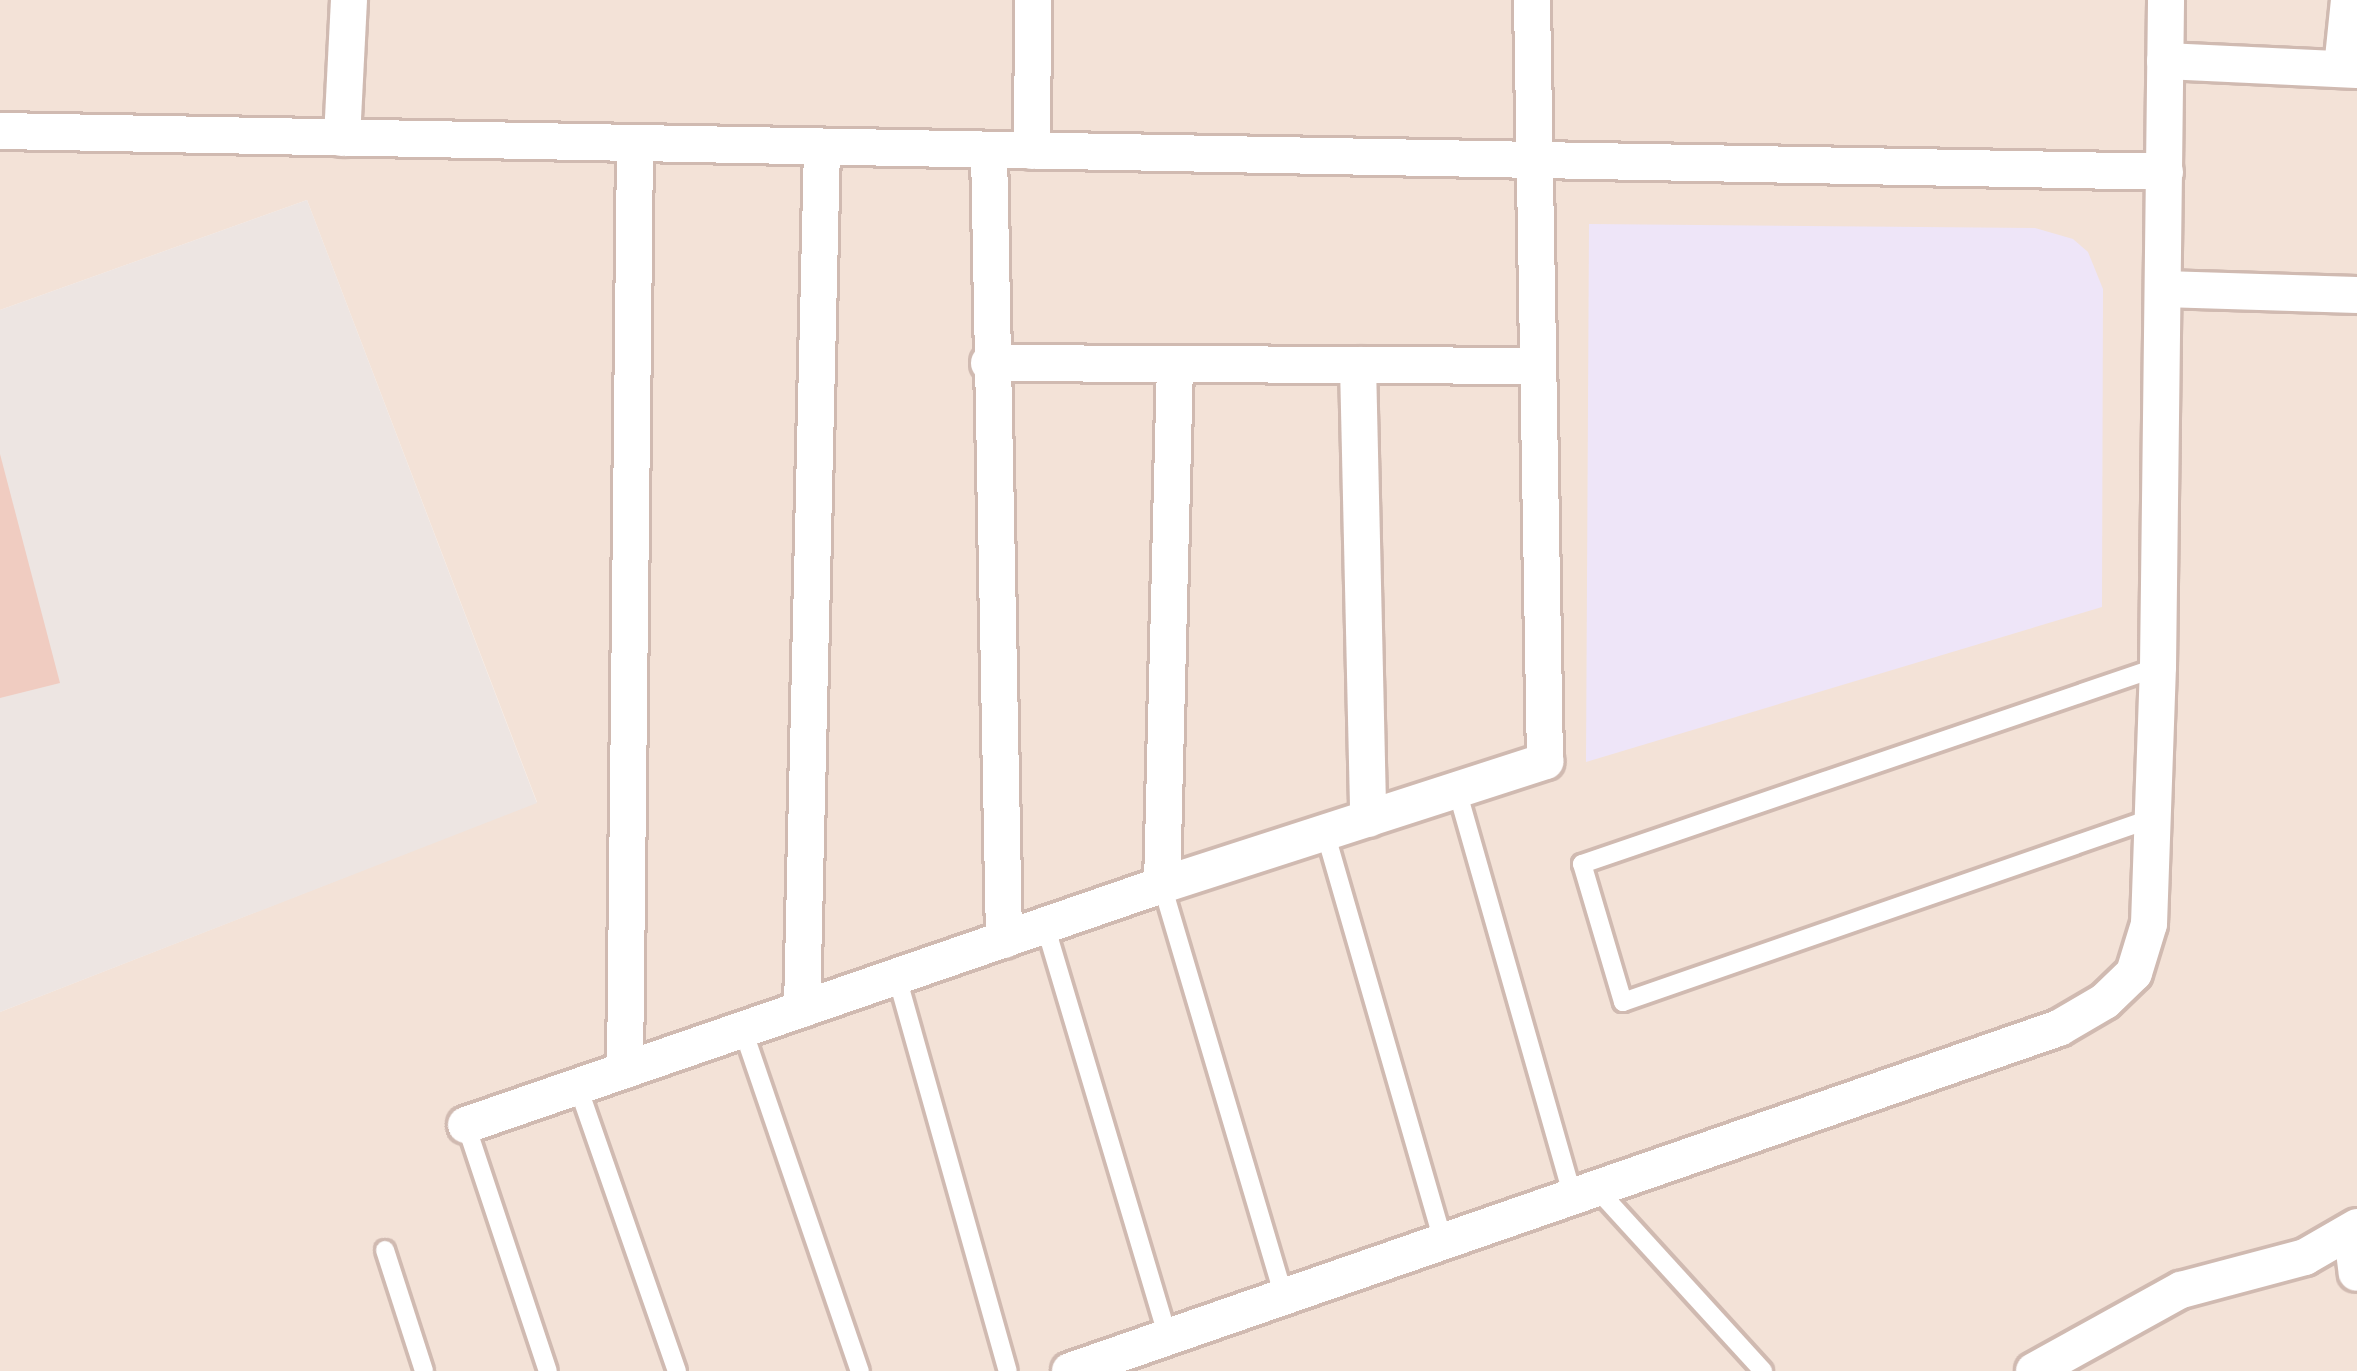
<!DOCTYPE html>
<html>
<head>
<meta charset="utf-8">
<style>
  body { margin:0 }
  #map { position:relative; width:2357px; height:1371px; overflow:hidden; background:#fcf1e9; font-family:"PT Sans Narrow",sans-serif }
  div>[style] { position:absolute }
  .residential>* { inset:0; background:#f3e2d7 }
  .industrial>* { inset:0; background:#ede5e2 }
  .education>* { inset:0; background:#eee5f8 }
  .building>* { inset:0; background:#f0ccc1 }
  .roads { filter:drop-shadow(3px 0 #d0bab1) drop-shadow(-3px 0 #d0bab1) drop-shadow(0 3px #d0bab1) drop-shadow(0 -3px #d0bab1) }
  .service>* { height:18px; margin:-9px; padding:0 9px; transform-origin:9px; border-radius:9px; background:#fff }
  .minor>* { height:36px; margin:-18px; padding:0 18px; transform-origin:18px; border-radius:18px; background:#fff }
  span { translate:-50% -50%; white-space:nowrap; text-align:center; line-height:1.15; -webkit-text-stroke:10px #fef6ef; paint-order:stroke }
</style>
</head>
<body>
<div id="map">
  <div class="residential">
    <div style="clip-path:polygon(0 0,2357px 0,2357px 1371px,0 1371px,0 1012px,537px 802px,307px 200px,0 310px)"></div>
  </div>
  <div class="industrial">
    <div style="clip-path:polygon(307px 200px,537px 803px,0 1012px,0 310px)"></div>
  </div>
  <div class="education">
    <div style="clip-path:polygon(1589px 224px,2035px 228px,2073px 239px,2088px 252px,2103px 289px,2102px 607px,1586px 762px)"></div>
  </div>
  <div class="building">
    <div style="clip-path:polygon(0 454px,60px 683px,0 698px)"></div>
  </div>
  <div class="roads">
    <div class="service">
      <div style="left:1457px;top:790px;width:422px;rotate:74.1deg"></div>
      <div style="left:2153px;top:818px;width:561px;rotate:160.85deg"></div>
      <div style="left:1623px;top:1002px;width:144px;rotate:-106.5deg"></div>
      <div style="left:1582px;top:864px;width:609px;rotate:-18.88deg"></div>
      <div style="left:1325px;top:832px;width:427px;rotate:73.9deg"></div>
      <div style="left:1162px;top:885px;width:430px;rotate:73.5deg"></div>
      <div style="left:1045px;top:925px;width:430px;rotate:73.4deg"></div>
      <div style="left:897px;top:977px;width:409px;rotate:74.3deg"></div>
      <div style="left:743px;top:1030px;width:361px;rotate:71.1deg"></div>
      <div style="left:578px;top:1087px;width:301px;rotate:70.8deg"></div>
      <div style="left:466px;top:1125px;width:259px;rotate:71.6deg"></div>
      <div style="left:1596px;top:1188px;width:248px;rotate:47.6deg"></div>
      <div style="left:385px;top:1250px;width:127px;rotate:72.1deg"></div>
    </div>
    <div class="minor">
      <div style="left:2165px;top:61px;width:192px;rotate:2.7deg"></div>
      <div style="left:2342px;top:68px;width:68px;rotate:-84.1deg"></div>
      <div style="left:0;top:131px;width:2165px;rotate:1.08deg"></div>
      <div style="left:342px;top:138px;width:138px;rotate:-87.1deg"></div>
      <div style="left:989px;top:150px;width:790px;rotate:88.91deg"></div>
      <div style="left:1032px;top:151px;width:151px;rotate:-89.6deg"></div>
      <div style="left:2165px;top:289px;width:192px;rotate:1.8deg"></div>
      <div style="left:989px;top:363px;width:546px;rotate:0.31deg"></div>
      <div style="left:1358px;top:365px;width:454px;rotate:88.7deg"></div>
      <div style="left:1162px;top:885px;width:521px;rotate:-88.57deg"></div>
      <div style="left:802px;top:1009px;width:862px;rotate:-88.67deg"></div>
      <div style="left:625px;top:1070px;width:927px;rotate:-89.38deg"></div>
      <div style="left:466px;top:1125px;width:736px;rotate:-19.03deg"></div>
      <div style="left:1162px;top:885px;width:403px;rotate:-17.9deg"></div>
      <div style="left:1545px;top:761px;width:761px;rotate:-90.98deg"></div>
      <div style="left:2352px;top:1235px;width:38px;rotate:83deg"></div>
      <div style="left:1070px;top:1371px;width:1047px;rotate:-19.13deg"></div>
      <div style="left:2059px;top:1028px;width:53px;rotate:-30.4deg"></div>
      <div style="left:2105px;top:1001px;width:40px;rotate:-44deg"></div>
      <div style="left:2134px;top:973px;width:51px;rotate:-73deg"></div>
      <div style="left:2149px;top:924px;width:257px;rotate:-88deg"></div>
      <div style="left:2158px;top:667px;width:667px;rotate:-89.31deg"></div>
      <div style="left:2034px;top:1371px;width:168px;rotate:-28.9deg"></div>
      <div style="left:2181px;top:1290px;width:128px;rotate:-14.9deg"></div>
      <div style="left:2305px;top:1257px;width:60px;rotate:-30deg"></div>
    </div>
  </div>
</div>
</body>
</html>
